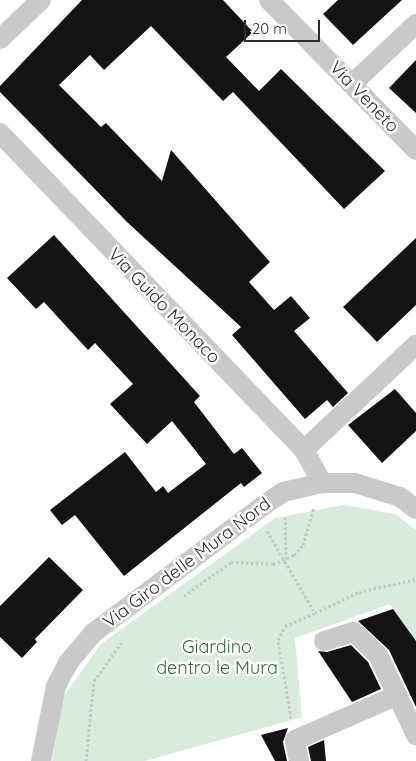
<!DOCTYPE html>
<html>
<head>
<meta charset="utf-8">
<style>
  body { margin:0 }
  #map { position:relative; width:416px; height:761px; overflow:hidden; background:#fff; font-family:Quicksand,sans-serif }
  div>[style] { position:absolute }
  .green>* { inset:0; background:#d9ebdd }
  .building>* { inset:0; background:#131313 }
  .path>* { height:3px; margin-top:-1.5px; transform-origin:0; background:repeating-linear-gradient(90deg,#c9c9c9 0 2.5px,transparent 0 5px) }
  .street>* { height:20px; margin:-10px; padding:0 10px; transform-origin:10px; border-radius:10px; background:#c9c9c9 }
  span { translate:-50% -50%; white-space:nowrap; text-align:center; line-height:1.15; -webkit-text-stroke:5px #fff; paint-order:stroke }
  .street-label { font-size:18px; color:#2c2c2c }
  .park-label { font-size:18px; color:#396847 }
  .scale { position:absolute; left:244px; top:20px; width:76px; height:22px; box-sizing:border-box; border:2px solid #2c2c2c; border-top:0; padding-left:6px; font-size:15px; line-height:18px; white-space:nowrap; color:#2c2c2c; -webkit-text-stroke:4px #fff; paint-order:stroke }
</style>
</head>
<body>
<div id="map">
  <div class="green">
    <div style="clip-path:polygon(344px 505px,395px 514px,416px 530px,416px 641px,390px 604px,295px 638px,302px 717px,145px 761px,52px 761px,62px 699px,101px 644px,275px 518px)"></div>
  </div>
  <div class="building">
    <div style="clip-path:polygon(82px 0,223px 0,253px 32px,226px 57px,259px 91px,281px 69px,385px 171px,344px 209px,233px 92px,223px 101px,151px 26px,104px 70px,90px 55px,59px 85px,101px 127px,106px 123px,162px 181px,171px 150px,270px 262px,249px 282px,274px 310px,291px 296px,310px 318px,294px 331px,348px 393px,333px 407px,327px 400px,305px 419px,232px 335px,241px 327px,127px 222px,0 92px,0 86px)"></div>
    <div style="clip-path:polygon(338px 0,402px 0,353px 45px,323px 14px)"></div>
    <div style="clip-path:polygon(416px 60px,416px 113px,389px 88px)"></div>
    <div style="clip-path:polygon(54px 235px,200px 396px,194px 402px,234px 454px,242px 448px,262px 473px,244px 487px,241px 483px,124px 576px,75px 515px,62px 525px,50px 510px,125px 452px,156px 492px,163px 486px,168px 493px,206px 464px,172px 421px,147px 444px,110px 404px,133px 384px,95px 343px,88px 350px,44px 302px,36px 309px,7px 278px)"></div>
    <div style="clip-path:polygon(416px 238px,416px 305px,377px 342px,343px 307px)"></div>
    <div style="clip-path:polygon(395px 389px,416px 413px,416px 431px,382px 463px,348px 425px)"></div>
    <div style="clip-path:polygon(49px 557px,83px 590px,35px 639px,37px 642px,22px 658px,0 637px,0 606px)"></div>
    <div style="clip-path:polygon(393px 609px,416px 641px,416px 707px,389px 650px,358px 621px)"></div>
    <div style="clip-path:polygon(351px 645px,368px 662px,381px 689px,352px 702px,318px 651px,327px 652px)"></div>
    <div style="clip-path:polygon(288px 728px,283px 742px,287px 761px,275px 761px,261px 735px)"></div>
    <div style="clip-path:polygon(324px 740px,326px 761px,311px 761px,308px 747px)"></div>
  </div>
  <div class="path">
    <div style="left:285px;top:517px;width:42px;rotate:88.6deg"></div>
    <div style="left:267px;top:531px;width:95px;rotate:59.7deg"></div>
    <div style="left:315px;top:613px;width:49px;rotate:-25.5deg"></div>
    <div style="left:359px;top:592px;width:58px;rotate:-12.8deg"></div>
    <div style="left:184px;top:596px;width:58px;rotate:-35.9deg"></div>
    <div style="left:231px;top:562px;width:42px;rotate:2.7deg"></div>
    <div style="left:273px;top:564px;width:23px;rotate:-23deg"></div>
    <div style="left:294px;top:555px;width:13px;rotate:-48deg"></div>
    <div style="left:303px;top:545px;width:40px;rotate:-74deg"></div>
    <div style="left:291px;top:718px;width:79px;rotate:-99.5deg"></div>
    <div style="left:278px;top:640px;width:16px;rotate:-63deg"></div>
    <div style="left:285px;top:626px;width:33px;rotate:-23deg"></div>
    <div style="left:86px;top:761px;width:80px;rotate:-84.3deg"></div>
    <div style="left:94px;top:681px;width:47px;rotate:-54.6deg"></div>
  </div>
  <div class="street">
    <div style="left:269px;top:0;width:210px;rotate:45.6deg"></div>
    <div style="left:0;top:39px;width:57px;rotate:-43.6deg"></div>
    <div style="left:352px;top:84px;width:88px;rotate:-43.2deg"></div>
    <div style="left:0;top:133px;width:439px;rotate:46.2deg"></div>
    <div style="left:304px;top:450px;width:38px;rotate:61deg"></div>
    <div style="left:304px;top:450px;width:154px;rotate:-43.2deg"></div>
    <div style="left:324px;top:641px;width:31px;rotate:-17deg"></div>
    <div style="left:354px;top:632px;width:33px;rotate:44deg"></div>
    <div style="left:378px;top:655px;width:89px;rotate:64.6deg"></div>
    <div style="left:41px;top:761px;width:76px;rotate:-78.7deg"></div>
    <div style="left:56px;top:686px;width:26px;rotate:-62deg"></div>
    <div style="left:68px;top:663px;width:39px;rotate:-50deg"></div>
    <div style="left:93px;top:633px;width:214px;rotate:-36.8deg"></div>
    <div style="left:264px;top:505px;width:23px;rotate:-34deg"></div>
    <div style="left:283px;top:492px;width:40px;rotate:-13deg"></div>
    <div style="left:322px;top:483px;width:33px"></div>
    <div style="left:355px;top:483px;width:47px;rotate:17.3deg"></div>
    <div style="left:400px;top:497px;width:20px;rotate:37deg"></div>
    <div style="left:299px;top:761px;width:21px;rotate:-101deg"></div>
    <div style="left:295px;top:740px;width:112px;rotate:-23.6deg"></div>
  </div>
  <div class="street-label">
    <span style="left:364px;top:97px;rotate:46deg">Via Veneto</span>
    <span style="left:164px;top:306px;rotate:46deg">Via Guido Monaco</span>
    <span style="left:187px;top:563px;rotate:-37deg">Via Giro delle Mura Nord</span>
  </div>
  <div class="park-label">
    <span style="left:217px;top:658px">Giardino<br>dentro le Mura</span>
  </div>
  <div class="scale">20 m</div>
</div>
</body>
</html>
